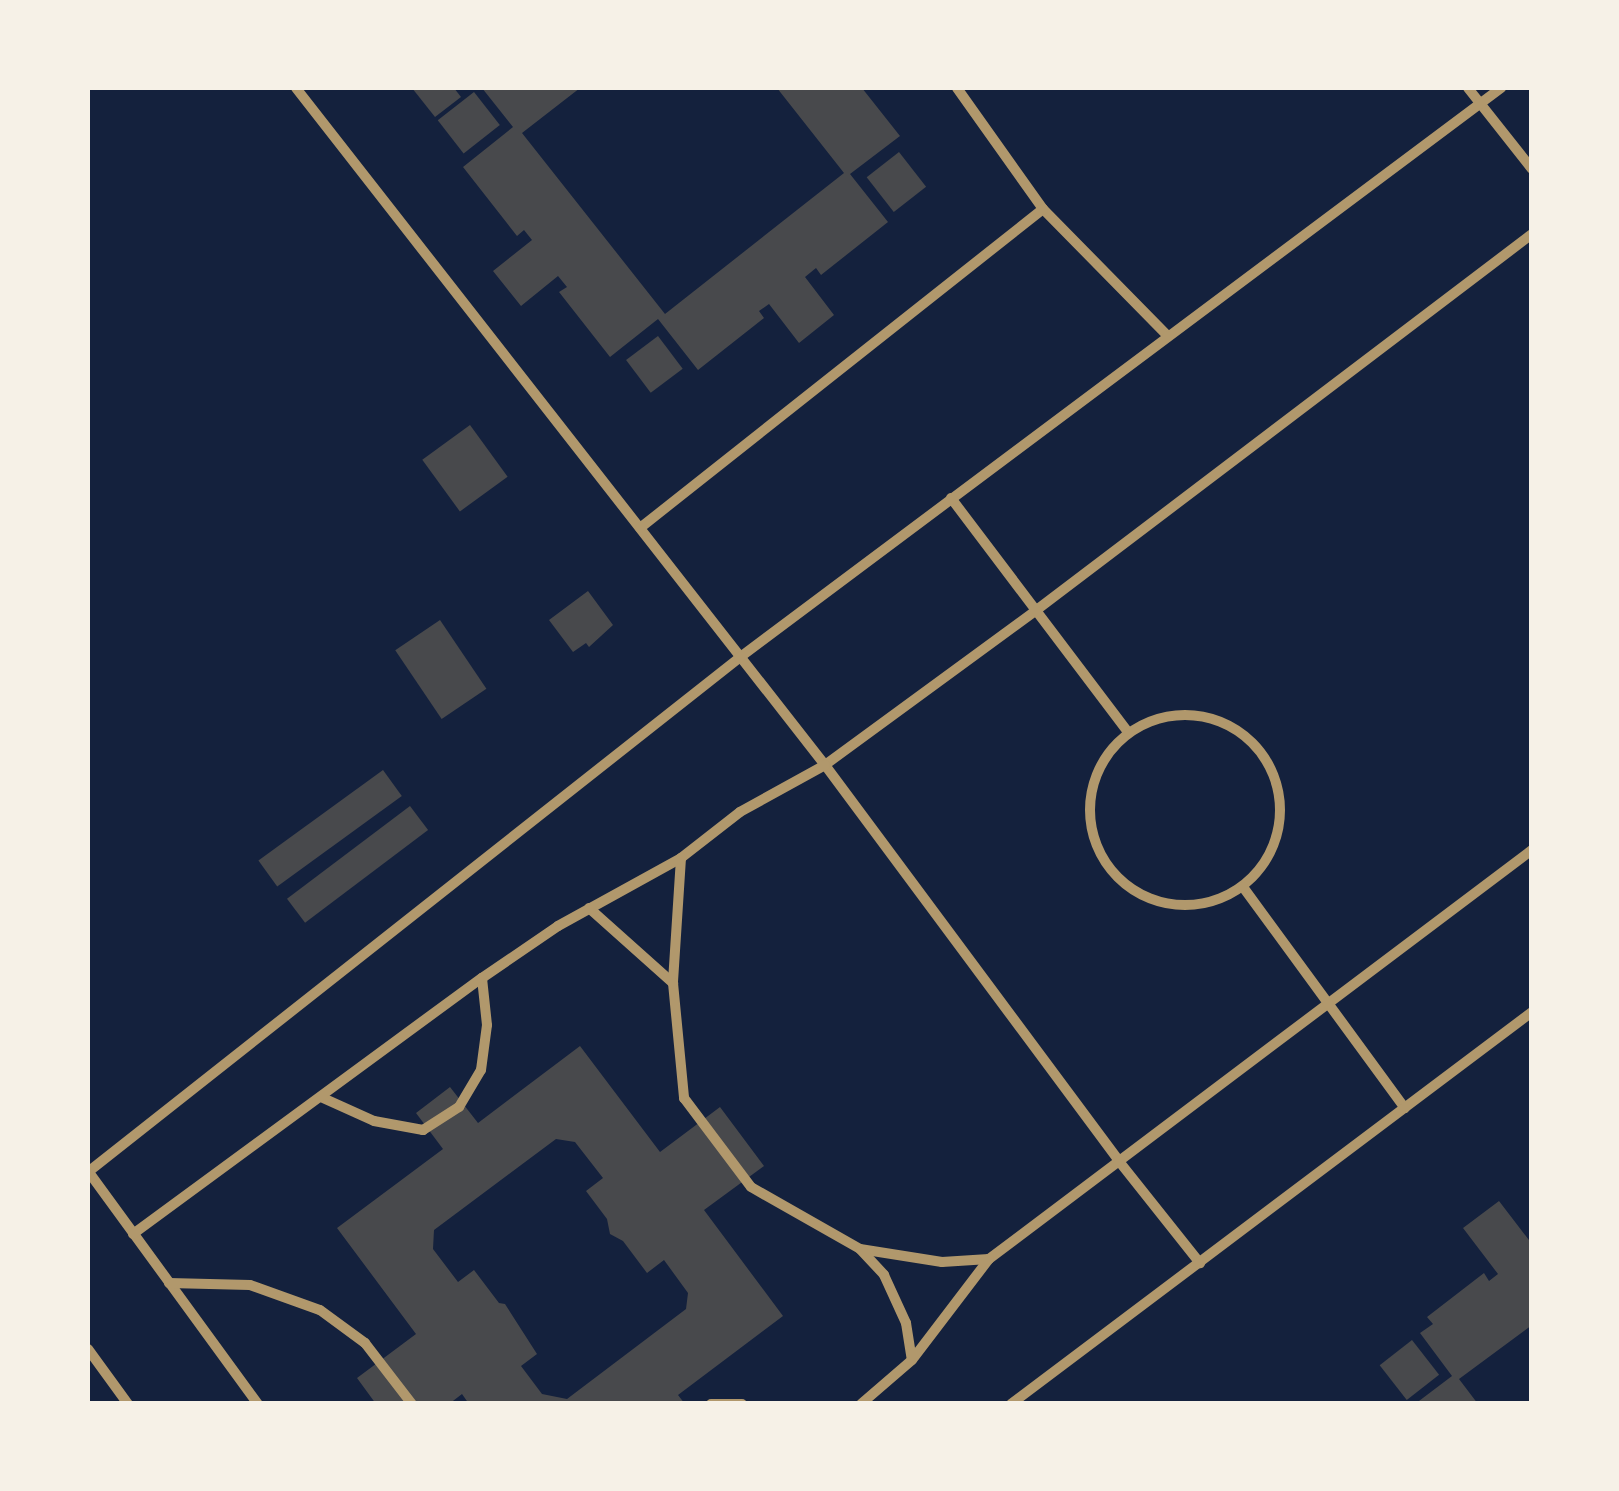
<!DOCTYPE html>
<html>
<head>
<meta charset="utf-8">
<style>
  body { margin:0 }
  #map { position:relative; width:1619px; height:1491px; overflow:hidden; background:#14213d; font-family:Georgia,serif }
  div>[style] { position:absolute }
  .building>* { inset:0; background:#48494c; transform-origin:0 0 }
  .minor>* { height:10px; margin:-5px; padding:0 5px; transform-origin:5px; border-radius:5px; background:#b1986c }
  .minor>.ring { margin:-5px; padding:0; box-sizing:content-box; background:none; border:10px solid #b1986c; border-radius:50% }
  span { translate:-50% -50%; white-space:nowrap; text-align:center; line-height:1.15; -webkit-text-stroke:8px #f6f1e7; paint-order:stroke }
  .frame { position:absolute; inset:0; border:90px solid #f6f1e7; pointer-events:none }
</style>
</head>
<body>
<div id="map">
  <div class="building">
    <div style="clip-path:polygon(412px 88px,454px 88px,461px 97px,435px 117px)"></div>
    <div style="clip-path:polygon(482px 88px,580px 88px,522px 133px,665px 314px,844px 173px,777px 88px,862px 88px,900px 136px,850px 174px,888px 222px,821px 275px,816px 268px,805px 277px,834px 315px,799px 343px,769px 304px,759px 311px,764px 318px,698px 370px,658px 319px,610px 357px,559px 292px,567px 287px,558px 276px,521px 306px,493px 271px,532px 240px,524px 230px,517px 236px,463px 167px,513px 127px)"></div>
    <div style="left:474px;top:92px;width:42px;height:46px;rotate:52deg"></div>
    <div style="left:899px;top:152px;width:44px;height:41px;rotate:52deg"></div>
    <div style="left:658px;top:336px;width:41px;height:40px;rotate:53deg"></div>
    <div style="left:470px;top:425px;width:64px;height:59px;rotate:54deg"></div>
    <div style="clip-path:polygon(588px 591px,613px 625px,589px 647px,586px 643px,573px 652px,549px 620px)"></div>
    <div style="left:440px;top:620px;width:83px;height:54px;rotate:56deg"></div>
    <div style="left:383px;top:770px;width:32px;height:154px;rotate:54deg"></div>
    <div style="left:410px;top:806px;width:30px;height:154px;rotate:53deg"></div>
    <div style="clip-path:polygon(evenodd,580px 1046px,660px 1152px,720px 1107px,764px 1166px,704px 1210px,783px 1316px,678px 1395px,685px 1404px,469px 1404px,462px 1394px,449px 1404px,376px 1404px,357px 1378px,416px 1334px,337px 1228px,443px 1149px,416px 1113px,450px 1087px,478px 1123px,580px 1046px,556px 1139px,575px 1142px,603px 1178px,586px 1191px,607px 1219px,610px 1234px,623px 1241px,647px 1273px,664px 1260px,688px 1293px,686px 1309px,567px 1399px,542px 1394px,521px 1366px,537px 1354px,505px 1304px,499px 1303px,474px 1270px,458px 1282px,433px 1249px,434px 1230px,556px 1139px)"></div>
    <div style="clip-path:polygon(1499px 1201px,1532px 1244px,1532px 1325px,1459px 1379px,1478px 1404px,1415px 1404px,1452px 1376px,1420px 1333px,1433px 1324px,1427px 1317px,1484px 1273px,1489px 1281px,1498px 1274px,1463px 1228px)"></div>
    <div style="left:1412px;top:1340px;width:44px;height:41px;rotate:52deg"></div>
  </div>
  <div class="minor">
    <div style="left:296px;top:88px;width:859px;rotate:52deg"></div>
    <div style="left:825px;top:765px;width:492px;rotate:53.4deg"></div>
    <div style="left:1118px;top:1160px;width:132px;rotate:51.5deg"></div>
    <div style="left:957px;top:88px;width:148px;rotate:54.6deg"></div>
    <div style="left:1043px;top:209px;width:177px;rotate:45.5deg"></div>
    <div style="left:1468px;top:88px;width:103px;rotate:51.7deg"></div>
    <div style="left:1532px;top:234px;width:620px;rotate:142.8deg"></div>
    <div style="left:1038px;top:609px;width:264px;rotate:143.8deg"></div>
    <div style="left:825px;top:765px;width:97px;rotate:151.1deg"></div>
    <div style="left:740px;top:812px;width:75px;rotate:142.1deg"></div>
    <div style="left:681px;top:858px;width:125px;rotate:93.7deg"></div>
    <div style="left:673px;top:983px;width:116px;rotate:84.5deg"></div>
    <div style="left:684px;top:1098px;width:111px;rotate:53deg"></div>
    <div style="left:751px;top:1187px;width:125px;rotate:29.6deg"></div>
    <div style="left:860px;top:1249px;width:83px;rotate:9deg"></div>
    <div style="left:942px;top:1262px;width:47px;rotate:-3.7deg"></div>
    <div style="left:989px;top:1259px;width:680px;rotate:-36.99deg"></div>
    <div style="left:951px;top:498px;width:293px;rotate:52.9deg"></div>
    <div style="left:640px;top:528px;width:514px;rotate:-38.36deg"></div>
    <div class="ring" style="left:1090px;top:715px;width:180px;height:180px"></div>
    <div style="left:1243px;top:887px;width:274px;rotate:53.8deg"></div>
    <div style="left:589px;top:908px;width:113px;rotate:41.8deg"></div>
    <div style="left:323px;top:1098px;width:56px;rotate:24.3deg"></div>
    <div style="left:374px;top:1121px;width:50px;rotate:10.4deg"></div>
    <div style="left:423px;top:1130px;width:43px;rotate:-32.6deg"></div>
    <div style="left:459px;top:1107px;width:43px;rotate:-59.3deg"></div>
    <div style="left:481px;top:1070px;width:45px;rotate:-82.4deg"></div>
    <div style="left:487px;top:1025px;width:47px;rotate:-96.1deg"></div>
    <div style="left:88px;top:1171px;width:288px;rotate:53.9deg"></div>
    <div style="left:88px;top:1172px;width:829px;rotate:-38.29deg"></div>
    <div style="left:739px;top:658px;width:952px;rotate:-36.8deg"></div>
    <div style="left:133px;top:1234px;width:433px;rotate:-36.3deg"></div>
    <div style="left:482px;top:978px;width:92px;rotate:-34.4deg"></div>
    <div style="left:558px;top:926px;width:141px;rotate:-28.9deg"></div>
    <div style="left:861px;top:1250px;width:34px;rotate:47deg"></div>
    <div style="left:884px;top:1275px;width:53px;rotate:65.4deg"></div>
    <div style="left:906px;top:1323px;width:37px;rotate:81deg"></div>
    <div style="left:169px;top:1283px;width:81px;rotate:1.4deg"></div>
    <div style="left:250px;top:1285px;width:74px;rotate:19.7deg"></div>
    <div style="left:320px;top:1310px;width:56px;rotate:36.3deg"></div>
    <div style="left:365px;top:1343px;width:77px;rotate:52.4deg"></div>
    <div style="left:88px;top:1349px;width:68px;rotate:54deg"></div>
    <div style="left:711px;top:1404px;width:31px"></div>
    <div style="left:861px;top:1404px;width:67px;rotate:-40.8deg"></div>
    <div style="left:912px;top:1360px;width:127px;rotate:-52.7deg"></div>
    <div style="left:1011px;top:1404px;width:652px;rotate:-36.96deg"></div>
  </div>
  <div class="frame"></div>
</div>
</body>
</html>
